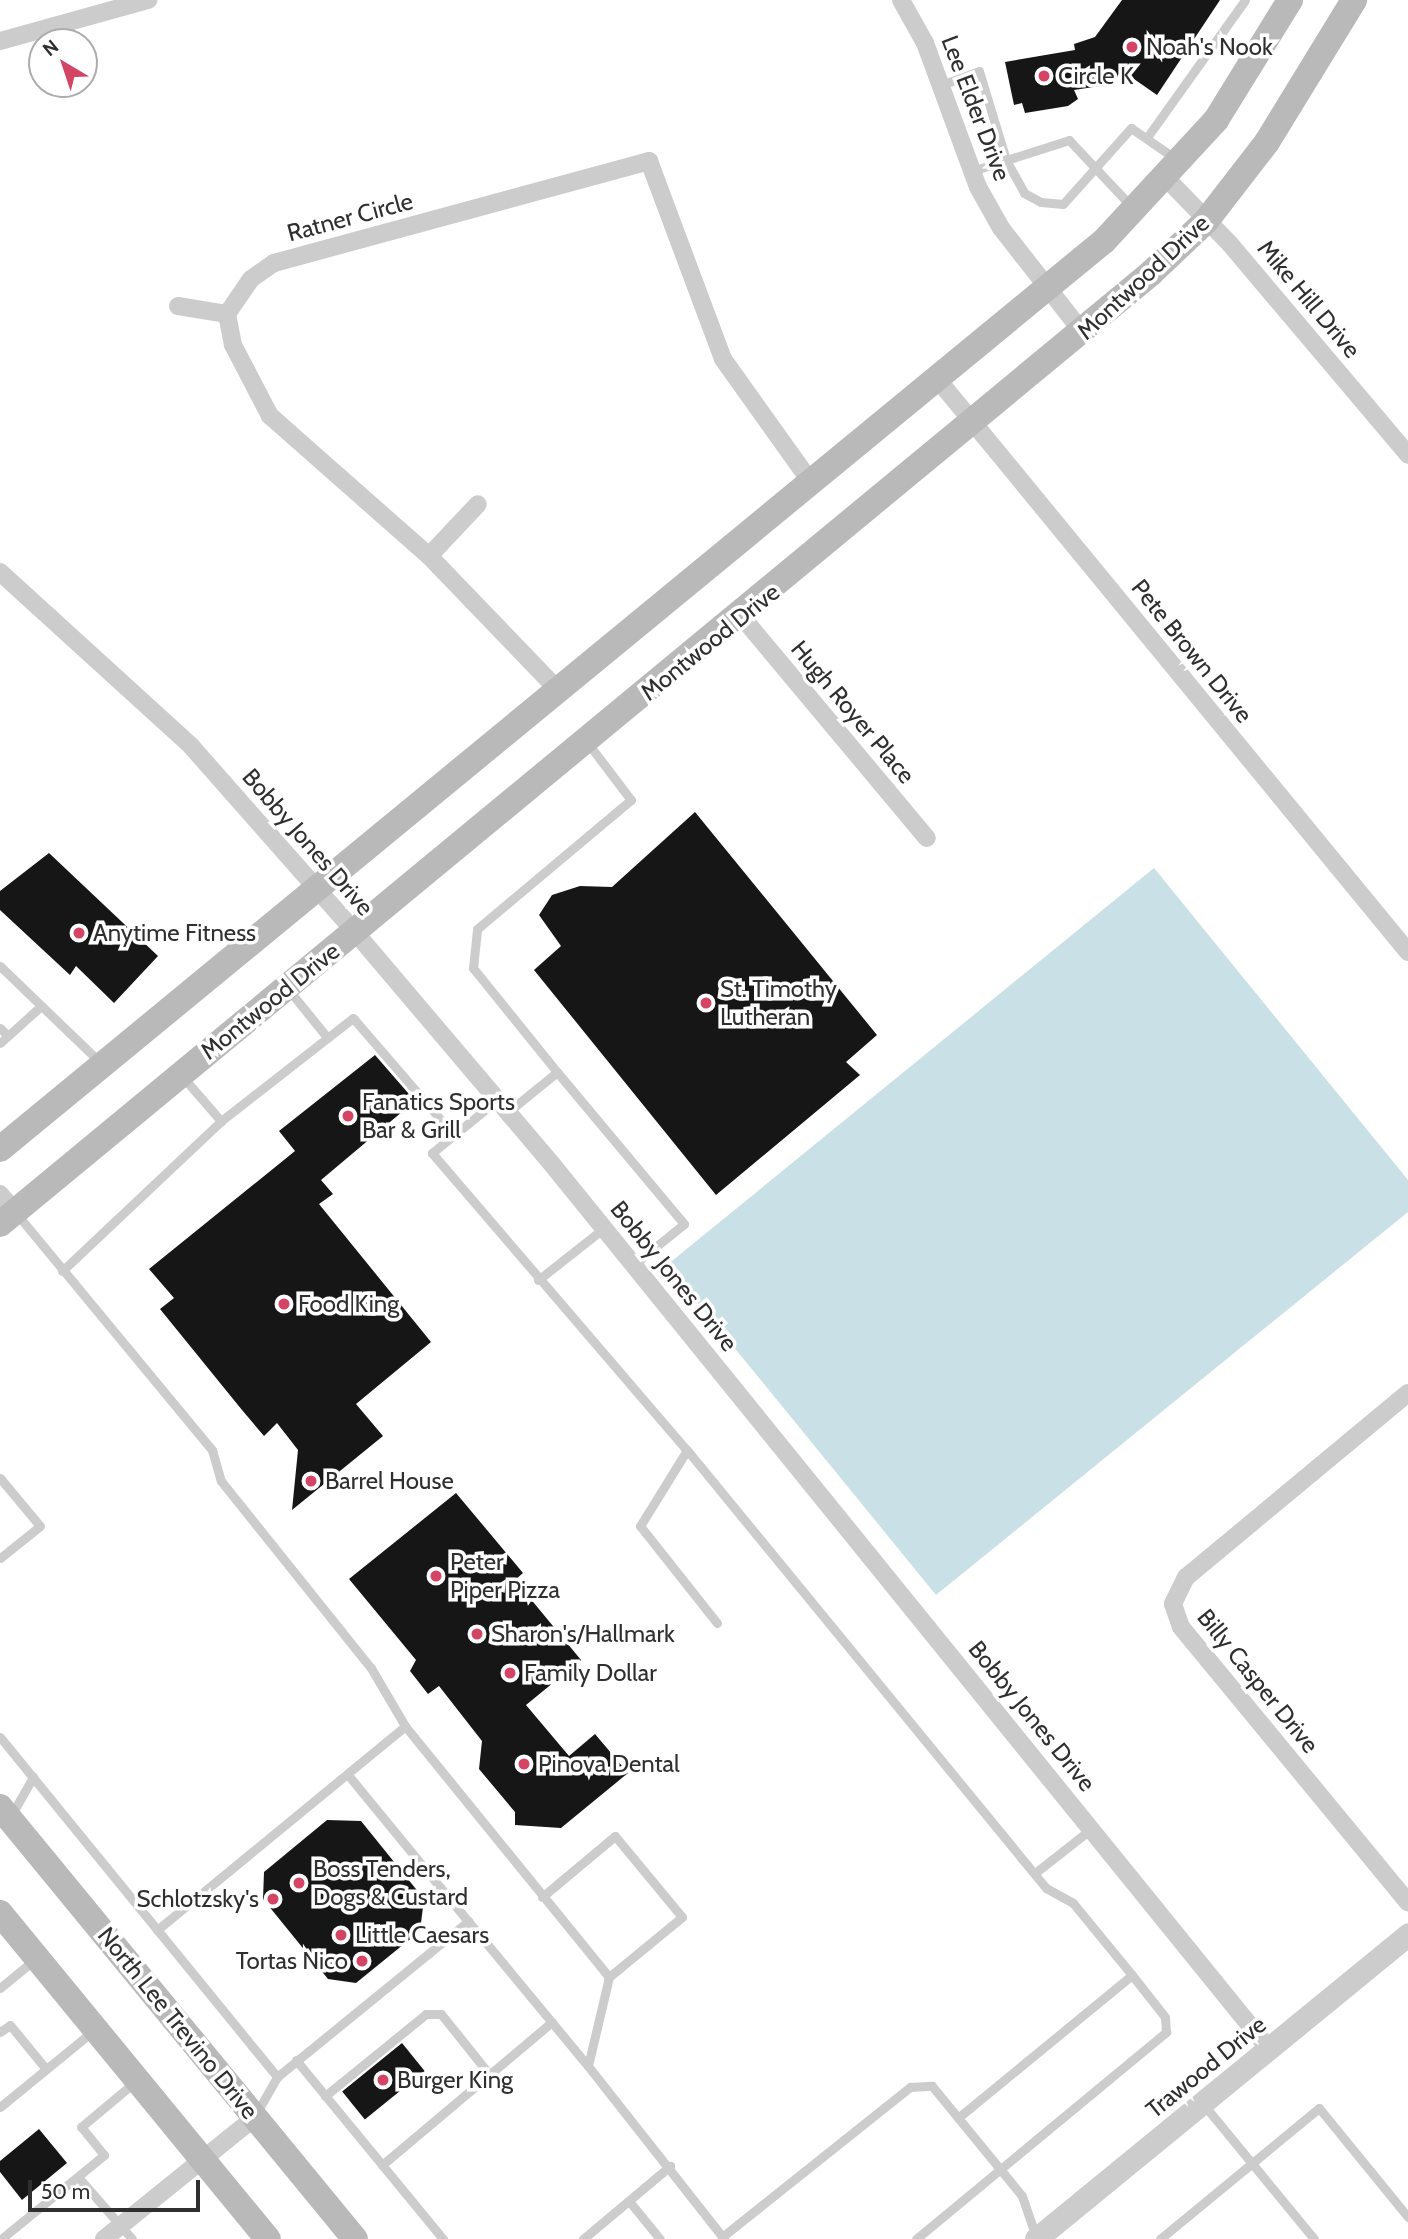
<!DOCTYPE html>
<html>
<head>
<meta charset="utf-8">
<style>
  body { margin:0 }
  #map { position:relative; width:1408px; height:2239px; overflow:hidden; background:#fff; font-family:Cabin,sans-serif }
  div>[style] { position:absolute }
  .water>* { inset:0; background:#cae0e7 }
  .building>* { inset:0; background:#161616; transform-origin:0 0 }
  .service>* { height:9px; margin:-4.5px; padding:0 4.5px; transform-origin:4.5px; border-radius:4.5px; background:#ccc }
  .minor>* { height:18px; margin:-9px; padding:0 9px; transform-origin:9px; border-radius:9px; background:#ccc }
  .tertiary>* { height:23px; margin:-11.5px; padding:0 11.5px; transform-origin:11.5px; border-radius:11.5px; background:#ccc }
  .secondary>* { height:26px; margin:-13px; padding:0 13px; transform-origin:13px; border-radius:13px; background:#b9b9b9 }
  .dots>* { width:19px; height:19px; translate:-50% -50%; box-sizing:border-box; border:4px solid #fff; border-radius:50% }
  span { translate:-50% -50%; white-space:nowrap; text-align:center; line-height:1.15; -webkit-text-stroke:7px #fff; paint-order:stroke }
  .poi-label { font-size:24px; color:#2f2f2f }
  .left { translate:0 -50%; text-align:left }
  .right { translate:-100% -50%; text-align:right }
  .street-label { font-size:24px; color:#2f2f2f }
  .north { position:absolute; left:28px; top:28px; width:70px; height:70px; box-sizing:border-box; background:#fff; border:2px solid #acacac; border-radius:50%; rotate:321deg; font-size:19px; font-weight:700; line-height:28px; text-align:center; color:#2f2f2f }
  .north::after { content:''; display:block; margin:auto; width:24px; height:32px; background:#d44464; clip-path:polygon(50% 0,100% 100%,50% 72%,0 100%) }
  .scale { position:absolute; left:28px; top:2180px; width:172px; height:32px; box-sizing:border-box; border:4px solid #2f2f2f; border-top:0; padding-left:9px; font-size:21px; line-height:24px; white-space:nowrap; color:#2f2f2f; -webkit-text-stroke:5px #fff; paint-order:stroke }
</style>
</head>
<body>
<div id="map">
  <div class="water">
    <div style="clip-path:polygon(1154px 868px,1408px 1180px,1408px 1212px,936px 1595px,667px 1265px)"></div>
  </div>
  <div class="building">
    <div style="clip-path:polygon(1122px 0,1220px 0,1157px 95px,1121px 70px,1113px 84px,1074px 90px,1078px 99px,1068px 106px,1025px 113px,1022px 103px,1014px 105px,1005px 62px,1075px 50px,1074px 44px,1095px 37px)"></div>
    <div style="clip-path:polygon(695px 812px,877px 1035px,846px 1062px,860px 1075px,716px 1195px,534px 970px,561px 946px,539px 915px,552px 895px,580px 886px,612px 887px)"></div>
    <div style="clip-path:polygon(49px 853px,158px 956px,114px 1003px,76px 966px,70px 975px,0 910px,0 891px)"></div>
    <div style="clip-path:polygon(375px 1055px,415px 1101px,321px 1180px,333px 1194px,319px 1204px,431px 1342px,356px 1404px,383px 1436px,292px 1510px,298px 1450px,277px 1423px,264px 1436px,242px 1410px,160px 1309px,174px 1298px,149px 1269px,295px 1151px,279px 1131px)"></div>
    <div style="clip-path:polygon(456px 1493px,523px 1573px,515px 1580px,581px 1660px,526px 1705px,569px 1756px,595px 1734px,628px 1773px,561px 1828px,515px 1825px,515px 1812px,479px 1769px,482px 1741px,439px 1686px,428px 1694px,410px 1671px,416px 1660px,349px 1579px)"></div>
    <div style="clip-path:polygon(327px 1820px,361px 1821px,424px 1899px,420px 1931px,356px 1983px,328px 1979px,263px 1899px,264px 1872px)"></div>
    <div style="left:402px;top:2043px;width:36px;height:77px;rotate:51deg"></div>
    <div style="clip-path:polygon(39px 2129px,67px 2163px,22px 2200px,0 2172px,0 2161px)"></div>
  </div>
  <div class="service">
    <div style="left:941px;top:85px;width:40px;rotate:-20.2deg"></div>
    <div style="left:979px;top:71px;width:93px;rotate:73.1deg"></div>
    <div style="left:1006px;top:160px;width:38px;rotate:61deg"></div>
    <div style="left:1024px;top:193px;width:19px;rotate:28deg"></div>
    <div style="left:1041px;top:202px;width:22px;rotate:5deg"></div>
    <div style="left:1063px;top:204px;width:102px;rotate:-48.2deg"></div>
    <div style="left:1131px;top:128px;width:55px;rotate:34.6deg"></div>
    <div style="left:1148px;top:136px;width:167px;rotate:-54.5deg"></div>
    <div style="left:972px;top:171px;width:102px;rotate:-17.7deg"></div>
    <div style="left:1069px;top:140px;width:91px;rotate:46.8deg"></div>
    <div style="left:0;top:966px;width:141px;rotate:43.9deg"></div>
    <div style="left:288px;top:989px;width:60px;rotate:51deg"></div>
    <div style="left:0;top:1028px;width:11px;rotate:45deg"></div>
    <div style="left:0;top:1043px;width:55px;rotate:-42.1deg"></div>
    <div style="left:557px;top:1072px;width:198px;rotate:50.1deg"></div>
    <div style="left:684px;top:1224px;width:65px;rotate:141.2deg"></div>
    <div style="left:182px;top:1076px;width:60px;rotate:49.1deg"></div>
    <div style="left:497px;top:1100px;width:84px;rotate:140.8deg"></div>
    <div style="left:432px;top:1153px;width:391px;rotate:49.4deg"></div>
    <div style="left:508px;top:1112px;width:63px;rotate:-39.2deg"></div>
    <div style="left:557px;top:1072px;width:134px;rotate:-128.9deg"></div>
    <div style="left:473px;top:968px;width:39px;rotate:-84deg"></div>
    <div style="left:477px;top:929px;width:201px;rotate:-40deg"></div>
    <div style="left:631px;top:800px;width:73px;rotate:-127.2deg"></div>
    <div style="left:16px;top:1213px;width:308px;rotate:50.4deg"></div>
    <div style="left:212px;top:1450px;width:32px;rotate:74deg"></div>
    <div style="left:221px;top:1481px;width:240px;rotate:51.3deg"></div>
    <div style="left:371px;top:1668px;width:67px;rotate:59.6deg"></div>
    <div style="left:405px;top:1726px;width:323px;rotate:50.9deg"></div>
    <div style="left:609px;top:1977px;width:91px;rotate:103.3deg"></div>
    <div style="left:588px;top:2066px;width:220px;rotate:51.8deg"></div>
    <div style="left:62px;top:1271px;width:219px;rotate:-43.3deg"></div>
    <div style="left:221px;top:1121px;width:167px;rotate:-38deg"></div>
    <div style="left:353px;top:1018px;width:155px;rotate:49.2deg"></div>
    <div style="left:538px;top:1280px;width:84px;rotate:-38.2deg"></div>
    <div style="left:0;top:1478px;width:62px;rotate:50.2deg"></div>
    <div style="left:40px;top:1526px;width:51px;rotate:141.3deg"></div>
    <div style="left:717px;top:1623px;width:124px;rotate:-128.4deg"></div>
    <div style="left:640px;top:1526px;width:89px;rotate:-58.3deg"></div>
    <div style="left:687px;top:1450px;width:566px;rotate:50.66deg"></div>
    <div style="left:1046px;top:1888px;width:31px;rotate:29deg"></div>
    <div style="left:1073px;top:1903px;width:93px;rotate:50.7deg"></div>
    <div style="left:0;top:1737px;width:439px;rotate:50.8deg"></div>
    <div style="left:277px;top:2077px;width:43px;rotate:119.6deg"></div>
    <div style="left:348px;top:1775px;width:189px;rotate:50.6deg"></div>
    <div style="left:12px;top:1814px;width:43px;rotate:-60.4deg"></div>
    <div style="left:1035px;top:1873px;width:71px;rotate:-38.2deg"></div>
    <div style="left:542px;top:1897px;width:95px;rotate:-39.9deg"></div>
    <div style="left:615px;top:1836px;width:105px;rotate:50.4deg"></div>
    <div style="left:682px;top:1917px;width:94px;rotate:140.6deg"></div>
    <div style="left:157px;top:1930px;width:321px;rotate:-39.4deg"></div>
    <div style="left:0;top:1988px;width:44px;rotate:-39.5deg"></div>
    <div style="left:0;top:2032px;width:12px;rotate:-35deg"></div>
    <div style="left:10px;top:2025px;width:57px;rotate:50.7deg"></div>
    <div style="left:296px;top:2060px;width:232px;rotate:50.6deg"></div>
    <div style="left:277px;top:2077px;width:247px;rotate:-39.2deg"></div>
    <div style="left:468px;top:1921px;width:188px;rotate:50.4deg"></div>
    <div style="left:325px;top:2096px;width:130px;rotate:-39.1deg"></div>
    <div style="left:426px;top:2014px;width:15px"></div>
    <div style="left:441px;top:2014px;width:77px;rotate:51.3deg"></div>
    <div style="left:1204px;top:2105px;width:173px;rotate:50.6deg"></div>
    <div style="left:0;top:2107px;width:122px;rotate:-39.3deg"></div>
    <div style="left:382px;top:2165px;width:222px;rotate:-40.1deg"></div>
    <div style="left:78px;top:2177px;width:82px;rotate:48.9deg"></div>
    <div style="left:629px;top:2201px;width:49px;rotate:50.8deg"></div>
    <div style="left:722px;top:2237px;width:241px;rotate:-38.6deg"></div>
    <div style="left:910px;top:2087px;width:22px;rotate:-3deg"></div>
    <div style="left:932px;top:2086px;width:142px;rotate:50.7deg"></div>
    <div style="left:1022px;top:2196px;width:43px;rotate:71.1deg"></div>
    <div style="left:1px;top:2239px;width:133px;rotate:-39.2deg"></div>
    <div style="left:104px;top:2155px;width:36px;rotate:-129deg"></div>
    <div style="left:81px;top:2127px;width:72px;rotate:-39.9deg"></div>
    <div style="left:583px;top:2239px;width:114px;rotate:-40deg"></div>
    <div style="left:916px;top:2239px;width:325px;rotate:-39.6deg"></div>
    <div style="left:1166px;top:2032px;width:15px;rotate:-94deg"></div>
    <div style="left:1165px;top:2017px;width:53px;rotate:-128.2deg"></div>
    <div style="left:1132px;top:1975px;width:225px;rotate:140.6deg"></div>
    <div style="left:1160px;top:2239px;width:206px;rotate:-39.5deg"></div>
    <div style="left:1319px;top:2108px;width:141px;rotate:50.8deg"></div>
  </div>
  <div class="minor">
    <div style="left:901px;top:0;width:49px;rotate:60.8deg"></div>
    <div style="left:925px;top:43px;width:153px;rotate:69.8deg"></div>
    <div style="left:978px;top:187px;width:47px;rotate:60.7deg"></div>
    <div style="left:1001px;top:228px;width:133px;rotate:52deg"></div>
    <div style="left:0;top:41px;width:154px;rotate:-15.5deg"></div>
    <div style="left:1167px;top:179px;width:91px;rotate:45.9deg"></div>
    <div style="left:1230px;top:244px;width:276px;rotate:49.8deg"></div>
    <div style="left:178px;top:306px;width:50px;rotate:9.3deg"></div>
    <div style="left:939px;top:381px;width:739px;rotate:50.6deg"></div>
    <div style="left:429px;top:556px;width:71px;rotate:-46.7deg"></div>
    <div style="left:0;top:572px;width:258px;rotate:42.3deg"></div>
    <div style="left:191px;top:746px;width:248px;rotate:48.6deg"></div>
    <div style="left:355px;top:932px;width:309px;rotate:49.7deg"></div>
    <div style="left:555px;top:1168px;width:1134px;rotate:50.98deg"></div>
    <div style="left:742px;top:617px;width:288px;rotate:50.1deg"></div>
    <div style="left:559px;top:691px;width:187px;rotate:-133.9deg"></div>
    <div style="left:429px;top:556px;width:212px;rotate:-138.6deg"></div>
    <div style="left:270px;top:416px;width:80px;rotate:-117.5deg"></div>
    <div style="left:233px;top:345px;width:32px;rotate:-101deg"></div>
    <div style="left:227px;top:314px;width:42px;rotate:-55.6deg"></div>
    <div style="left:251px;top:279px;width:28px;rotate:-35deg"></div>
    <div style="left:274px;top:263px;width:389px;rotate:-15.2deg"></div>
    <div style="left:649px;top:161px;width:211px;rotate:69.5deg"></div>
    <div style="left:723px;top:359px;width:153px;rotate:54.5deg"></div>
    <div style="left:0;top:1194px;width:23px;rotate:50deg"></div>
    <div style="left:1408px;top:1393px;width:288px;rotate:140.3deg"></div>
    <div style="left:1186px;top:1577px;width:30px;rotate:116deg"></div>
    <div style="left:1173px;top:1604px;width:24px;rotate:71deg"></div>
    <div style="left:1181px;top:1627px;width:357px;rotate:50.5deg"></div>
    <div style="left:104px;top:2239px;width:194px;rotate:-38.9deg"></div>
  </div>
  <div class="tertiary">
    <div style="left:1036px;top:2239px;width:481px;rotate:-39.3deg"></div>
  </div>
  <div class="secondary">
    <div style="left:0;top:1149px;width:1429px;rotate:-39.44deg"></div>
    <div style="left:1104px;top:241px;width:165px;rotate:-47.2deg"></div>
    <div style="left:1216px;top:120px;width:141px;rotate:-58.3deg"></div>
    <div style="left:0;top:1224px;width:1493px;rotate:-39.56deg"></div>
    <div style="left:1151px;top:273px;width:76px;rotate:-43.4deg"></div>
    <div style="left:1206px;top:221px;width:100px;rotate:-52.3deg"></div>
    <div style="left:1267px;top:142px;width:167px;rotate:-58.5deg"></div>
    <div style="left:0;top:1807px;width:559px;rotate:50.59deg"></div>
    <div style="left:0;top:1913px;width:422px;rotate:50.6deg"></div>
  </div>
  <div class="dots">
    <div style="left:1132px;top:47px;background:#d44464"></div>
    <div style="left:1044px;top:76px;background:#d44464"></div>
    <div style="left:79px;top:933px;background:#d44464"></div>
    <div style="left:706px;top:1003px;background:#d44464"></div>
    <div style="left:348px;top:1116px;background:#d44464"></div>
    <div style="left:284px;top:1304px;background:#d44464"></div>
    <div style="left:311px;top:1481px;background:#d44464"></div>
    <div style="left:436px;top:1576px;background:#d44464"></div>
    <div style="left:477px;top:1634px;background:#d44464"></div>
    <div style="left:510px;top:1673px;background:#d44464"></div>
    <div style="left:524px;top:1764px;background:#d44464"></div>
    <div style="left:299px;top:1883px;background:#d44464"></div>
    <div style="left:273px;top:1899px;background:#d44464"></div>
    <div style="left:341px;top:1935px;background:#d44464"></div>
    <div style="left:362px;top:1961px;background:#d44464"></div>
    <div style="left:383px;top:2080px;background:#d44464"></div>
  </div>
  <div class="poi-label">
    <span class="left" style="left:1146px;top:47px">Noah's Nook</span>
    <span class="left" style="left:1058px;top:76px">Circle K</span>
    <span class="left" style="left:93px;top:933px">Anytime Fitness</span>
    <span class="left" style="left:720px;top:1003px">St. Timothy<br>Lutheran</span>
    <span class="left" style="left:362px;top:1116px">Fanatics Sports<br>Bar &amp; Grill</span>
    <span class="left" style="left:298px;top:1304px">Food King</span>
    <span class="left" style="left:325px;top:1481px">Barrel House</span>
    <span class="left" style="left:450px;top:1576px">Peter<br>Piper Pizza</span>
    <span class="left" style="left:491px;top:1634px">Sharon's/Hallmark</span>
    <span class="left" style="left:524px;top:1673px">Family Dollar</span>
    <span class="left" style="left:538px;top:1764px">Pinova Dental</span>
    <span class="left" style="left:313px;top:1883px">Boss Tenders,<br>Dogs &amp; Custard</span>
    <span class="right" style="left:259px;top:1899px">Schlotzsky's</span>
    <span class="left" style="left:355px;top:1935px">Little Caesars</span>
    <span class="right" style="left:348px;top:1961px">Tortas Nico</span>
    <span class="left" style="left:397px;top:2080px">Burger King</span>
  </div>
  <div class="street-label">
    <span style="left:976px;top:108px;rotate:69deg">Lee Elder Drive</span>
    <span style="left:350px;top:217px;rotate:-15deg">Ratner Circle</span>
    <span style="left:1143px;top:277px;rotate:-43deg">Montwood Drive</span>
    <span style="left:1309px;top:299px;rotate:50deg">Mike Hill Drive</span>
    <span style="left:710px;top:642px;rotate:-39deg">Montwood Drive</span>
    <span style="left:1192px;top:651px;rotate:51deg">Pete Brown Drive</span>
    <span style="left:853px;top:712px;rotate:50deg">Hugh Royer Place</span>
    <span style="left:308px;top:842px;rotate:49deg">Bobby Jones Drive</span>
    <span style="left:270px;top:1001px;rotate:-39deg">Montwood Drive</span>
    <span style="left:674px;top:1276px;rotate:51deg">Bobby Jones Drive</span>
    <span style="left:1258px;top:1681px;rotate:51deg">Billy Casper Drive</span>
    <span style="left:1032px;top:1716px;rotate:51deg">Bobby Jones Drive</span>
    <span style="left:178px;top:2023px;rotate:51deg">North Lee Trevino Drive</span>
    <span style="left:1206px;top:2067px;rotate:-39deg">Trawood Drive</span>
  </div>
  <div class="north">N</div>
  <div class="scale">50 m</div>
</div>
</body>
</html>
